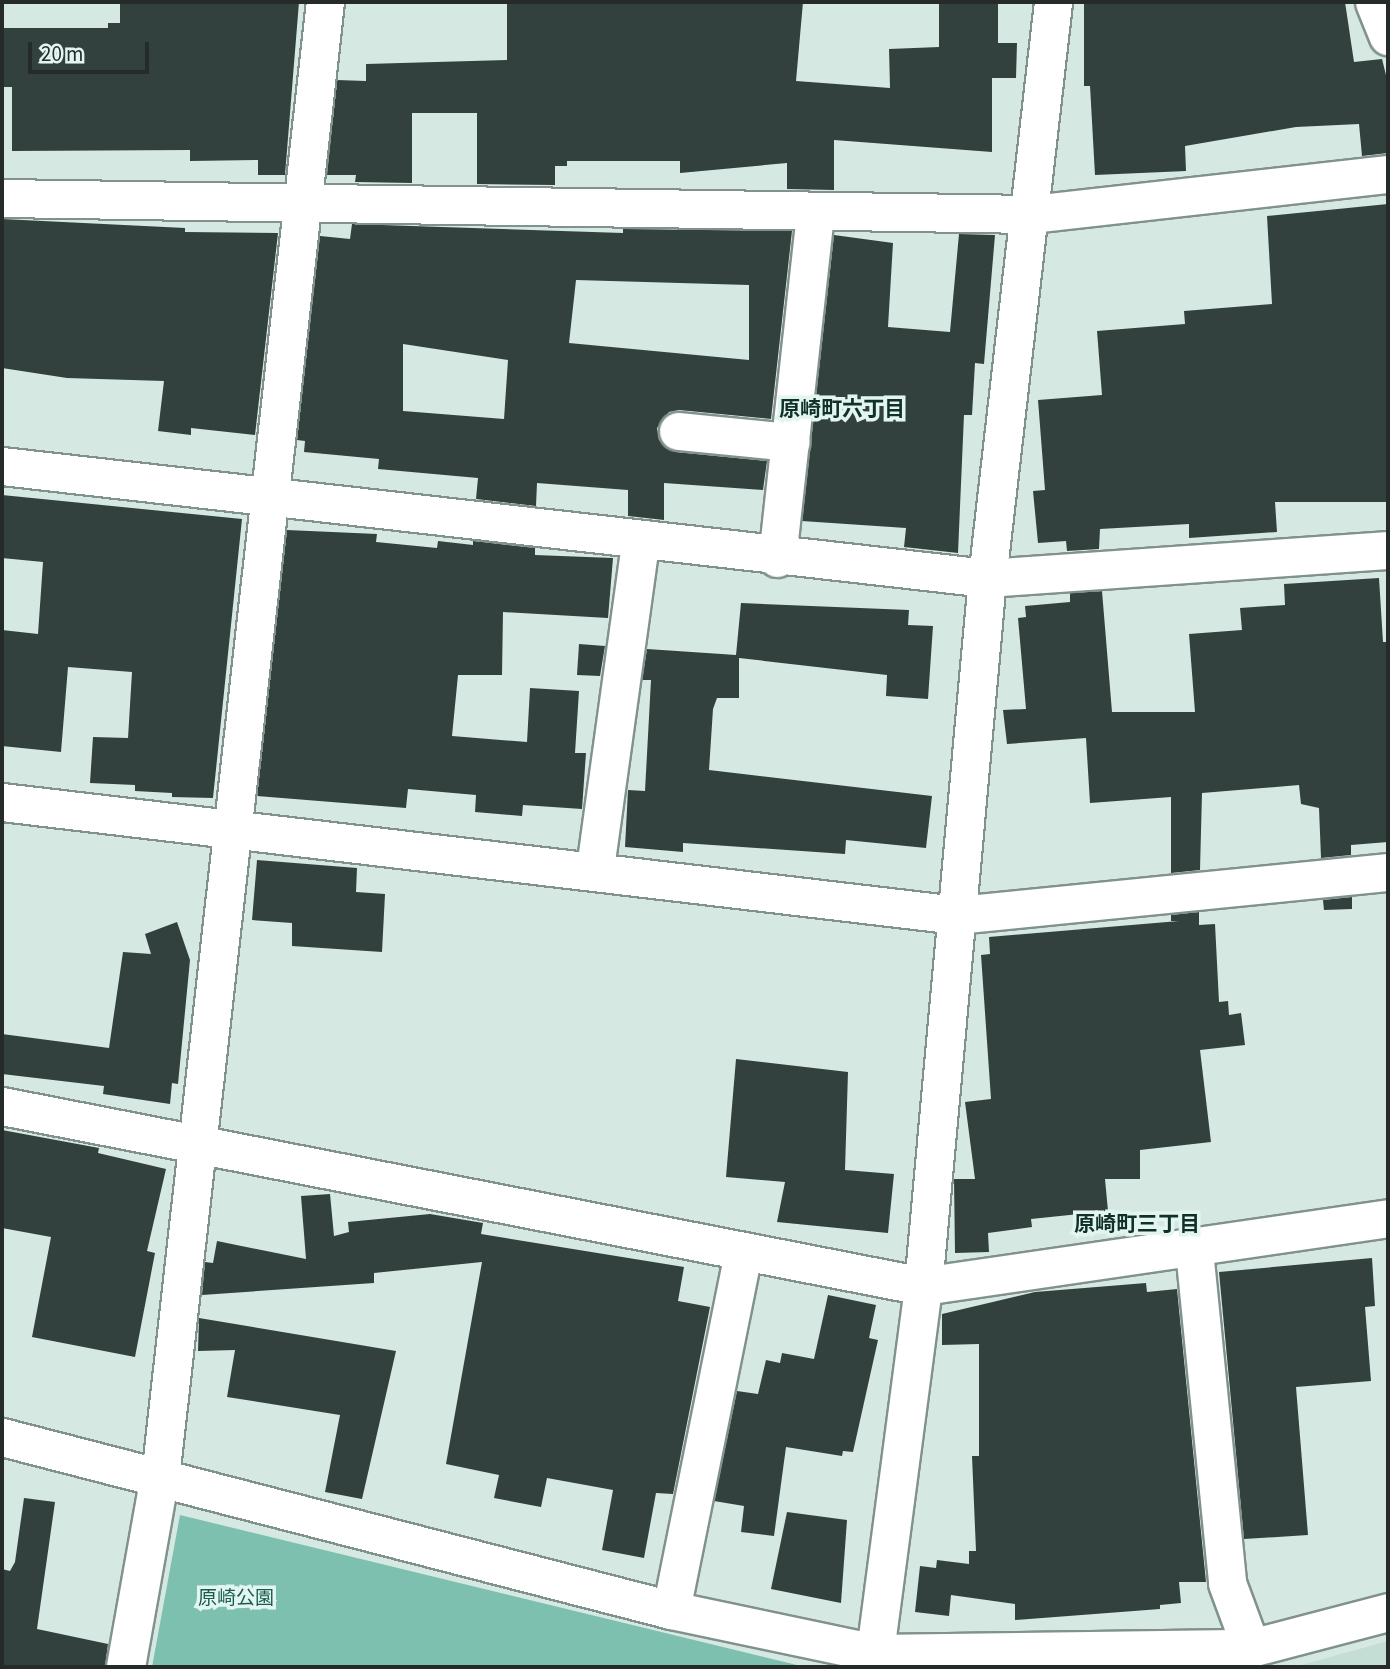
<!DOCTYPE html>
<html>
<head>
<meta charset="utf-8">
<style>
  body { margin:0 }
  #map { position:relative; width:1390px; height:1669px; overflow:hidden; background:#d6e8e2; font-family:"Source Sans 3","Noto Sans JP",sans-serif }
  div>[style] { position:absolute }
  .built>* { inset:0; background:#c4ded6 }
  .green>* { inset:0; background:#7dc0af }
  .building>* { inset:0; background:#32413d }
  .roads { filter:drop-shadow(2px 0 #81928d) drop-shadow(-2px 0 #81928d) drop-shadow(0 2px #81928d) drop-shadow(0 -2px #81928d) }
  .minor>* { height:37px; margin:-18.5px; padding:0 18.5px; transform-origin:18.5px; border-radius:18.5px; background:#fff }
  .tertiary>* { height:38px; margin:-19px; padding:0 19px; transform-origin:19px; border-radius:19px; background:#fff }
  span { translate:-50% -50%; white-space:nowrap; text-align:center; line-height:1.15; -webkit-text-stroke:7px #e3f5f0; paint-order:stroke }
  .park-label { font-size:19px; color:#195b4e }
  .neighbourhood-label { font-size:21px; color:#103029; font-weight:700 }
  .frame { position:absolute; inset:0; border:4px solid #242b29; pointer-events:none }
  .scale { position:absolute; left:28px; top:42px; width:121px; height:32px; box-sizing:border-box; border:4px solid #242b29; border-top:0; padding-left:9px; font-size:21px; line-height:24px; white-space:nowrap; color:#242b29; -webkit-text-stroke:5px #e3f5f0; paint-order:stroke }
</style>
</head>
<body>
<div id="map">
  <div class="built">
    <div style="clip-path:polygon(1388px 1641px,1388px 1667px,1294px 1667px)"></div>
  </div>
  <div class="green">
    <div style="clip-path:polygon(180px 1515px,805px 1667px,152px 1667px)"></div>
  </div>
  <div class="building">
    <div style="clip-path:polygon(120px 2px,299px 2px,285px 175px,258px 175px,258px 160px,190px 161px,190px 150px,12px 151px,12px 87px,2px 87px,2px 28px,108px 28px,108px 23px,120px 23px)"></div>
    <div style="clip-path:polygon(507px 2px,803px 2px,796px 81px,890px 88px,889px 49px,939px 47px,939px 2px,998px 2px,998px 43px,1017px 43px,1016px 78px,992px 78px,992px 152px,834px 140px,834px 190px,787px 189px,787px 163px,680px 173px,680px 161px,567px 161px,567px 166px,555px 166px,555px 185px,477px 184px,477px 113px,412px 113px,412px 183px,355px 182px,356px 175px,327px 175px,337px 80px,366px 81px,366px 64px,507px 60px)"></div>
    <div style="clip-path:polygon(1084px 2px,1345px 2px,1354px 62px,1382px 59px,1388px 83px,1388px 153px,1362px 156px,1359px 124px,1296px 127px,1185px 146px,1186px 171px,1095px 175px,1090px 86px,1084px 86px)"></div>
    <div style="clip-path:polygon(1388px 204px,1388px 502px,1275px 502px,1277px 532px,1189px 538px,1189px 524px,1100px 529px,1099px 549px,1067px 551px,1066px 541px,1038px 543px,1033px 491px,1045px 490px,1038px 400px,1102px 395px,1097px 331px,1185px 324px,1184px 311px,1272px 304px,1267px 216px)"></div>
    <div style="clip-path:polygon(2px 219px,185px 228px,185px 232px,278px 233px,255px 435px,191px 428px,191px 435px,158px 431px,164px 381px,67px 378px,2px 368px)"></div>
    <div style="clip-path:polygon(evenodd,352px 224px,623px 233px,623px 229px,792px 231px,771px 419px,679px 410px,669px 412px,657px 428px,659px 440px,675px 452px,767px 461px,763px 490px,664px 483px,664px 520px,628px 516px,628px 490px,537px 483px,536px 506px,476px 499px,478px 478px,378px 469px,379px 459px,304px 452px,305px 441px,297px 440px,320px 236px,350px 239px,352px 224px,576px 280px,749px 285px,749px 360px,569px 343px,576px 280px,352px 224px,403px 344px,508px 360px,504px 419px,403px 411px,403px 344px)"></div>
    <div style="clip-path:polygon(959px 234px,995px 235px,984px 364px,975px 363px,972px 415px,964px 415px,958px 553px,904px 547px,906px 528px,802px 521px,834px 235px,893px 243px,888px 327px,950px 332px)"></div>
    <div style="clip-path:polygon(2px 495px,242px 519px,213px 798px,172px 797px,172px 793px,135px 791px,135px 785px,90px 783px,93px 737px,128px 738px,132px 672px,68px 667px,61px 752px,2px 746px,2px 630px,38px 634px,43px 562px,2px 558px)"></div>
    <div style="clip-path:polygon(287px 530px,377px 534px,376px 542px,437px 548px,438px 541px,473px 545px,473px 541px,535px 548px,535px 555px,613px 558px,608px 618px,503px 612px,502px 675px,458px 675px,452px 736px,527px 742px,530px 688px,579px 691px,575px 753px,586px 753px,582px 809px,523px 805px,522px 816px,475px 812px,476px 795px,408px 789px,406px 808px,257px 796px)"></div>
    <div style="clip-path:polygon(1379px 578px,1383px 642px,1388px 642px,1388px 842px,1351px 845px,1351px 855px,1321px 858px,1319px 808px,1301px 804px,1299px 785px,1202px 793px,1200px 870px,1171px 873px,1171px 797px,1090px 803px,1086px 738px,1007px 744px,1003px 710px,1026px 709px,1018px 618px,1026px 617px,1025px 606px,1070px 602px,1070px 593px,1102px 591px,1112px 712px,1195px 712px,1189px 634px,1242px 630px,1240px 608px,1285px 605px,1284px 584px)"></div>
    <div style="clip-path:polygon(741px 603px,909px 610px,908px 625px,933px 626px,928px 699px,886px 696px,887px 675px,739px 658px,739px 698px,717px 698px,713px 709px,709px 770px,932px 796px,926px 848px,846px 840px,845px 854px,683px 843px,683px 852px,625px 847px,628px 790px,645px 791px,651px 680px,642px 680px,647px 649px,736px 655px)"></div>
    <div style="clip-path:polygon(579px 644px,605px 646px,600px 676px,577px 675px)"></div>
    <div style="clip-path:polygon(257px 860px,357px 868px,356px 892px,385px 894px,382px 952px,292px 946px,292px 923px,252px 920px)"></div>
    <div style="clip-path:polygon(1352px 897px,1352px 909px,1324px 910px,1323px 900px)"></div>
    <div style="clip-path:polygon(1199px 912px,1199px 925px,1215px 924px,1219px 1002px,1228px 1001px,1229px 1015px,1241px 1013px,1245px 1045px,1200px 1050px,1211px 1142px,1140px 1150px,1140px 1179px,1105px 1179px,1108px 1211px,1031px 1219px,1032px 1227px,988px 1233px,989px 1252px,955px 1253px,954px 1179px,975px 1179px,965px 1102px,991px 1099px,981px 955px,990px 954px,989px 937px,1179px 921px,1171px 921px,1171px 915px)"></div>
    <div style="clip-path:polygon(177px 922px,190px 960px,178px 1084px,172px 1083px,170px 1104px,103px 1094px,104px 1086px,2px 1074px,2px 1034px,109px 1048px,123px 952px,151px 954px,145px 934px)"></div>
    <div style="clip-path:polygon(736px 1059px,848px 1072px,845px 1170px,894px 1174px,888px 1233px,777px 1222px,785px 1182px,726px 1177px)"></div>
    <div style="clip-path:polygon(2px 1130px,99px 1148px,98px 1153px,166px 1169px,147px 1251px,155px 1253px,135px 1357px,32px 1337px,51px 1237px,2px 1228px)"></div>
    <div style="clip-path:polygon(330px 1194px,334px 1236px,349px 1232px,348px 1222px,430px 1214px,483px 1223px,481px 1234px,684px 1267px,678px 1301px,710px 1307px,673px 1494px,656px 1493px,644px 1558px,602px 1550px,613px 1490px,547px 1478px,541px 1507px,494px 1498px,499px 1475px,446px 1464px,482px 1262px,374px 1273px,374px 1283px,202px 1295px,205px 1262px,213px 1263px,217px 1241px,306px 1259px,301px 1196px)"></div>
    <div style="clip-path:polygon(1372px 1258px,1375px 1306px,1365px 1307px,1371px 1381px,1296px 1387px,1308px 1535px,1244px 1539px,1219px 1272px)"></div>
    <div style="clip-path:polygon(1146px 1283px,1147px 1292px,1177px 1289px,1206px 1582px,1179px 1582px,1181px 1603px,1160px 1605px,1160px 1609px,1015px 1620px,1015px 1604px,951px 1595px,949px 1616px,915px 1612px,920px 1566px,936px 1568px,937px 1560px,969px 1564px,969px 1551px,976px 1551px,972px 1456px,979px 1456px,979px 1344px,942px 1345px,942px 1314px,1035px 1292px)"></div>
    <div style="clip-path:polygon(828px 1295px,876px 1305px,869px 1338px,878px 1340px,853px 1452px,843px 1451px,842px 1456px,786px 1447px,774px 1536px,741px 1532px,744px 1506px,714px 1501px,737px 1391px,758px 1394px,766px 1360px,780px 1363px,782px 1353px,814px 1359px)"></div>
    <div style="clip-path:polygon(199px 1318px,396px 1351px,362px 1499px,325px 1492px,340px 1415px,227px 1397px,235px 1350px,198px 1351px)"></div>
    <div style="clip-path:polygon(24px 1498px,55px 1502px,37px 1629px,108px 1644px,105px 1667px,2px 1667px,2px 1569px,10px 1571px,15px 1562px)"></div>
    <div style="clip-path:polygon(787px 1512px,847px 1520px,841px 1603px,771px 1589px)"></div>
  </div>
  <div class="roads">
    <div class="minor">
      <div style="left:1374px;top:2px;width:37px;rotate:68deg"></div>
      <div style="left:2px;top:198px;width:1029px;rotate:0.89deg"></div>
      <div style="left:1031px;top:214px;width:359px;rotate:-6.4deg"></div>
      <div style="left:678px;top:431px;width:113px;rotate:5.6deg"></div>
      <div style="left:2px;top:466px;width:991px;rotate:6.49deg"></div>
      <div style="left:987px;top:578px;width:402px;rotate:-4deg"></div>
      <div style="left:777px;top:558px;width:348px;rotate:-83.7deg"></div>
      <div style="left:2px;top:802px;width:962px;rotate:6.75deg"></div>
      <div style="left:957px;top:915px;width:433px;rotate:-5.7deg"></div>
      <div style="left:595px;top:868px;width:328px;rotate:-82.1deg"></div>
      <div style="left:2px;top:1106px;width:938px;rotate:11.06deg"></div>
      <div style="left:923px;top:1286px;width:470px;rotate:-8.3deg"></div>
      <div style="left:1194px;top:1250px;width:335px;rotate:84.3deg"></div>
      <div style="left:1227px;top:1583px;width:69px;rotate:69.7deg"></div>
      <div style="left:2px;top:1437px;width:691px;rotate:14.5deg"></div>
      <div style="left:671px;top:1610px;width:208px;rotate:11.9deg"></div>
      <div style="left:875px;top:1653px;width:376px;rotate:-0.8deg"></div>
      <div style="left:1251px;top:1648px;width:142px;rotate:-14.7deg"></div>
      <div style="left:160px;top:1477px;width:1484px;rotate:-83.62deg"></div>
      <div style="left:671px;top:1610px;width:363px;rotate:-78.6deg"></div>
      <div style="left:873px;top:1667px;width:384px;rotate:-82.5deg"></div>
      <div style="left:923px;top:1286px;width:711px;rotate:-84.83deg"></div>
      <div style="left:987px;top:578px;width:580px;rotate:-83.46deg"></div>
    </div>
    <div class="tertiary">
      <div style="left:126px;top:1667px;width:193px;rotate:-79.9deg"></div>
    </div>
  </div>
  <div class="park-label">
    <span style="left:236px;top:1599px">原崎公園</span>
  </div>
  <div class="neighbourhood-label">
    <span style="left:842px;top:409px">原崎町六丁目</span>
    <span style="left:1137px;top:1224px">原崎町三丁目</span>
  </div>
  <div class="frame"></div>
  <div class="scale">20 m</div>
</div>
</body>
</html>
